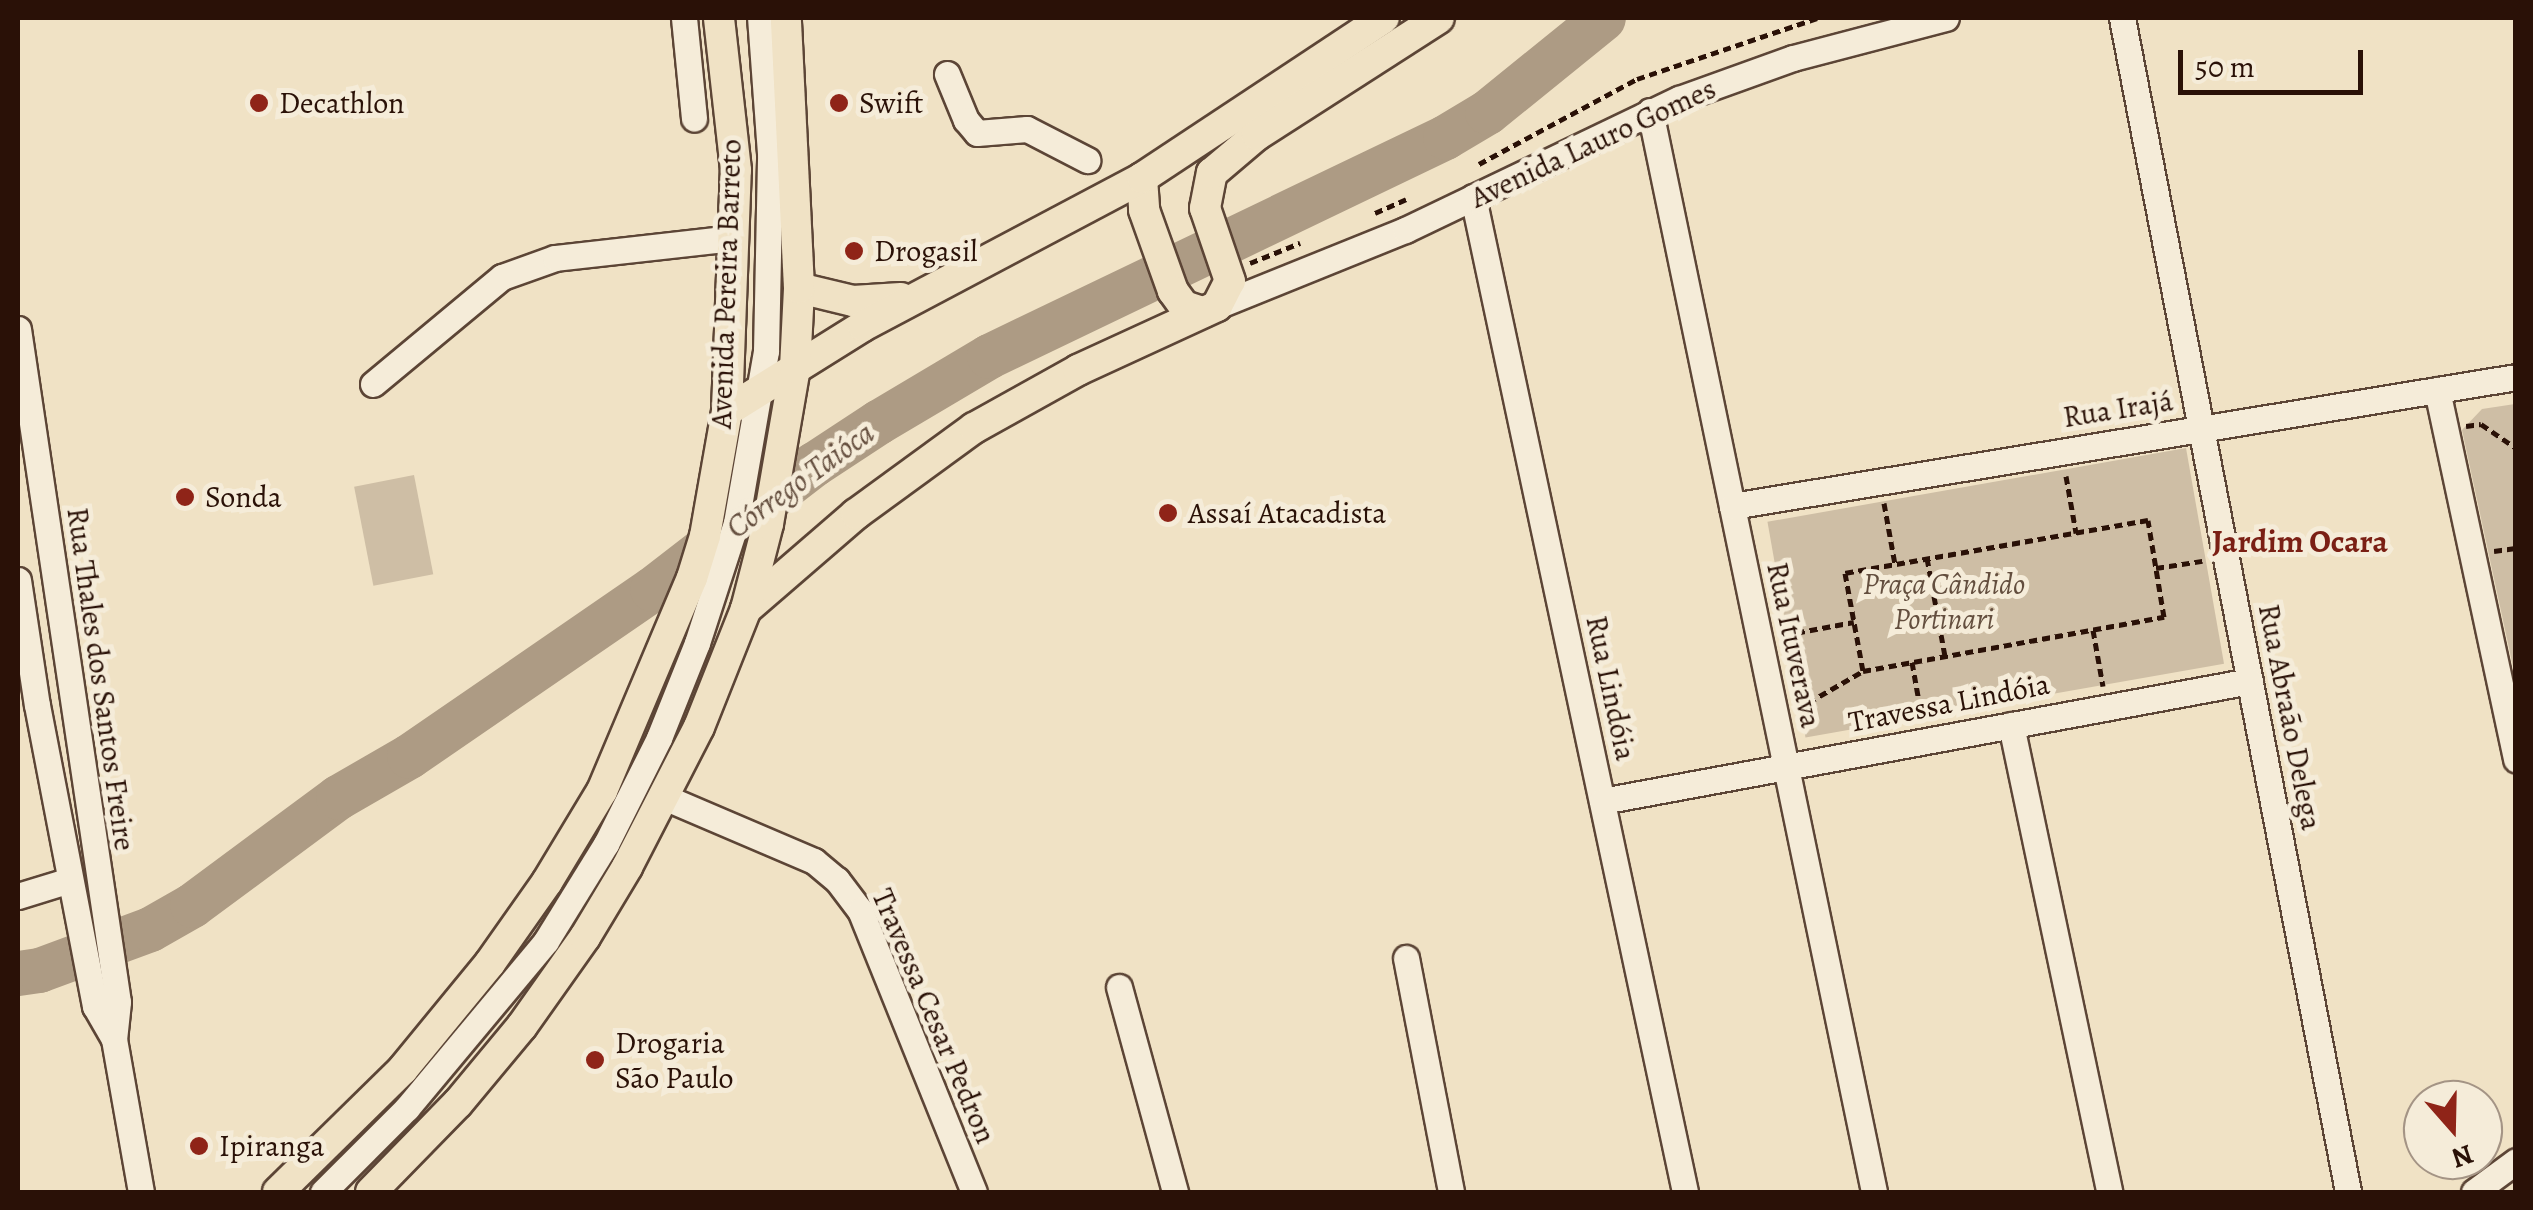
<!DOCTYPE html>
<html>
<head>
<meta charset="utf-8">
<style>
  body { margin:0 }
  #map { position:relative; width:2533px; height:1210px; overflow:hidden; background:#f0e2c5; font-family:Alegreya,serif }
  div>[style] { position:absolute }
  .green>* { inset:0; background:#cebea5; transform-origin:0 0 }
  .river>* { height:45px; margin:-22.5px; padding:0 22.5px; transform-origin:22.5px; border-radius:22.5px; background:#ad9b84 }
  .path>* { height:5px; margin-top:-2.5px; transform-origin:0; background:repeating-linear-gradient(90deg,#2a1107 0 8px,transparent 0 13px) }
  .roads { filter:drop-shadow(2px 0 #5c4536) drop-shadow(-2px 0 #5c4536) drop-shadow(0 2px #5c4536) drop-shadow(0 -2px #5c4536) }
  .minor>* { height:25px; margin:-12.5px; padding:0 12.5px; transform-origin:12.5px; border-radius:12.5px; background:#f5ecd9 }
  .major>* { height:30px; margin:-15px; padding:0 15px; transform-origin:15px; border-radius:15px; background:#f0e2c5 }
  .dots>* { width:28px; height:28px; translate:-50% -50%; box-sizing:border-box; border:5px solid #f5ecd9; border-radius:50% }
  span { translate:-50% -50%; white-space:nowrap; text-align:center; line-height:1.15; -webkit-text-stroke:10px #f5ecd9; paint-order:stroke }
  .poi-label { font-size:30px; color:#2a1107 }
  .left { translate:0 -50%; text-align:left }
  .street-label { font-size:30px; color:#2a1107 }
  .park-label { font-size:30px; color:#634e3e; font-style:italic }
  .water-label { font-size:32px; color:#654f3f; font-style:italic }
  .neighbourhood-label { font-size:32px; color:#7a1f14; font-weight:700 }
  .frame { position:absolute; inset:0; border:20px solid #2a1107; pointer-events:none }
  .north { position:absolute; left:2403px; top:1080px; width:100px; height:100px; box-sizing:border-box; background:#f5ecd9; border:2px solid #a49485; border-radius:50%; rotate:160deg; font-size:28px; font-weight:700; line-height:40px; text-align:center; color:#2a1107 }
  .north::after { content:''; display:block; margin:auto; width:35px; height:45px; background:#8f2418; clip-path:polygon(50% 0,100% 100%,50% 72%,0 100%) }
  .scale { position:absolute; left:2178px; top:50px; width:185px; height:45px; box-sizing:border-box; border:5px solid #2a1107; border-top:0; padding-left:12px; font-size:30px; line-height:35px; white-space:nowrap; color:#2a1107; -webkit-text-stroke:8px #f5ecd9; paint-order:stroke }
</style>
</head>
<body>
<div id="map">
  <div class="green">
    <div style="clip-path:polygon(2515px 404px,2516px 404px,2515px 676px,2462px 430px,2482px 409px)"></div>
    <div style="left:2186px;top:448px;width:219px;height:425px;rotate:80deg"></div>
    <div style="left:414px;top:475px;width:101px;height:61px;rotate:79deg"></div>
  </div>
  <div class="river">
    <div style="left:18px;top:973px;width:21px;rotate:-8deg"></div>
    <div style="left:39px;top:970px;width:118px;rotate:-20.3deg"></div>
    <div style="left:150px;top:929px;width:48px;rotate:-29.7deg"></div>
    <div style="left:192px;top:905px;width:182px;rotate:-36.5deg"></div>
    <div style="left:338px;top:797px;width:82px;rotate:-30deg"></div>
    <div style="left:409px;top:756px;width:295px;rotate:-34.5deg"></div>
    <div style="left:652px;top:589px;width:205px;rotate:-37.7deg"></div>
    <div style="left:814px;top:464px;width:77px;rotate:-33.3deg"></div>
    <div style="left:878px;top:422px;width:129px;rotate:-30.7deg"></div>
    <div style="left:989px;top:356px;width:506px;rotate:-25.65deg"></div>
    <div style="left:1445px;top:137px;width:49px;rotate:-30.8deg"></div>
    <div style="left:1487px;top:112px;width:149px;rotate:-39deg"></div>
  </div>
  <div class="path">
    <div style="left:1479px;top:164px;width:179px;rotate:-28.3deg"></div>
    <div style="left:1637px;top:79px;width:190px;rotate:-18.7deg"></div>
    <div style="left:1375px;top:213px;width:34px;rotate:-24deg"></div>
    <div style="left:1250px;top:263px;width:54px;rotate:-21.8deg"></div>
    <div style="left:2466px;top:426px;width:15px;rotate:-8deg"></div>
    <div style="left:2481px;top:424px;width:42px;rotate:34.4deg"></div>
    <div style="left:2066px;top:476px;width:58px;rotate:80deg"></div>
    <div style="left:1884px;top:503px;width:62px;rotate:79.8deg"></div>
    <div style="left:2494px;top:551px;width:22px;rotate:-8deg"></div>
    <div style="left:1927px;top:558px;width:100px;rotate:79.6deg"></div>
    <div style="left:2156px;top:568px;width:47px;rotate:-8.7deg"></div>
    <div style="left:2093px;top:630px;width:57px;rotate:79.9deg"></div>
    <div style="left:1784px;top:635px;width:71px;rotate:-10.5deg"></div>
    <div style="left:1912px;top:662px;width:57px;rotate:79.9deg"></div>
    <div style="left:1797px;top:709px;width:76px;rotate:-29.9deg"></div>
    <div style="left:1863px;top:671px;width:306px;rotate:-10.2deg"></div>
    <div style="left:2164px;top:617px;width:98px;rotate:-99.4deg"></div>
    <div style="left:2148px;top:520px;width:308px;rotate:170.1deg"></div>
    <div style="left:1845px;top:573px;width:100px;rotate:79.6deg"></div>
  </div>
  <div class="roads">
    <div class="minor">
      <div style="left:684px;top:18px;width:101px;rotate:84.3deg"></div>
      <div style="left:2122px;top:18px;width:1196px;rotate:79.1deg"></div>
      <div style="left:947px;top:74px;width:50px;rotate:67.6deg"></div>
      <div style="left:966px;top:120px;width:17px;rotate:50deg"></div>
      <div style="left:977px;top:133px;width:50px;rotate:-4.6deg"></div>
      <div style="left:1027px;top:129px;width:68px;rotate:27.3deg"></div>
      <div style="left:1650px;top:111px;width:1104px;rotate:78.29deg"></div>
      <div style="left:1473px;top:197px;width:1017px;rotate:77.97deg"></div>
      <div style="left:1217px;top:306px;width:203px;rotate:-22deg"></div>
      <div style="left:1405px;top:230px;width:304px;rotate:-25.6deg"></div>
      <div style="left:1679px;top:99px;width:121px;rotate:-19.8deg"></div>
      <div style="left:1793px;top:58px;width:158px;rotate:-14.7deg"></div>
      <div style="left:18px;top:329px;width:680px;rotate:81.55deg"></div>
      <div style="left:118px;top:1002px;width:37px;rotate:96deg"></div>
      <div style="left:114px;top:1039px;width:155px;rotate:80deg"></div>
      <div style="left:373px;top:384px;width:168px;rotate:-39.7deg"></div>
      <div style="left:502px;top:277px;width:56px;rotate:-19.7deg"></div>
      <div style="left:555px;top:258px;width:180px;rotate:-6.4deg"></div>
      <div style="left:2437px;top:390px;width:378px;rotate:77.9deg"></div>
      <div style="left:1732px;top:506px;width:795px;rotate:-9.34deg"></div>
      <div style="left:18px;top:580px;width:126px;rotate:81.4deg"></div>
      <div style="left:37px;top:705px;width:307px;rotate:79.1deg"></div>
      <div style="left:95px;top:1006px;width:38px;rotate:60deg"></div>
      <div style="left:2011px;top:725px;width:477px;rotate:78.1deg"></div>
      <div style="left:664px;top:797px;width:163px;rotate:23.1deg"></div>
      <div style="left:814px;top:861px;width:30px;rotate:40deg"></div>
      <div style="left:837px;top:880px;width:38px;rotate:53deg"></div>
      <div style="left:860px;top:910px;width:304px;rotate:68deg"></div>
      <div style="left:1602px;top:801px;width:659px;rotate:-10.49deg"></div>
      <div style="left:18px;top:896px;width:54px;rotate:-17.1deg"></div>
      <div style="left:1406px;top:958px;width:238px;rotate:79.1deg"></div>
      <div style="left:1119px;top:987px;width:213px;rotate:74.7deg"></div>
      <div style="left:323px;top:1192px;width:119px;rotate:-45deg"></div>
      <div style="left:407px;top:1108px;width:217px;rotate:-50.2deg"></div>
      <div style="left:546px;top:941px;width:114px;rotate:-58.3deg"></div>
      <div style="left:606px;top:844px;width:119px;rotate:-63.4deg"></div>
      <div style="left:659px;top:738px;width:102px;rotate:-68.2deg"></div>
      <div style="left:697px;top:643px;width:126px;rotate:-72deg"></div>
      <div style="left:736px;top:523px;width:175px;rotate:-80.1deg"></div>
      <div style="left:766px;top:351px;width:198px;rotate:-88.8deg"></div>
      <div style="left:770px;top:153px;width:135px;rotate:-94.2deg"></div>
      <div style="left:2474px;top:1192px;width:52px;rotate:-36.4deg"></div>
    </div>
    <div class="major">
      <div style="left:1142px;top:178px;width:32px;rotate:86deg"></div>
      <div style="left:1144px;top:210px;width:86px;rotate:70.3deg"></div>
      <div style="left:1173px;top:291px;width:19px;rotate:54deg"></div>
      <div style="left:1184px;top:306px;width:20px;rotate:18deg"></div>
      <div style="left:799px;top:288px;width:56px;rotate:13.5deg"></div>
      <div style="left:853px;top:301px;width:48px;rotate:-3.6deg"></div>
      <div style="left:727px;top:411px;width:160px;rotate:-32deg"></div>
      <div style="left:863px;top:326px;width:316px;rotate:-27.9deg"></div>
      <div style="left:1142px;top:178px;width:290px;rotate:-33.5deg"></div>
      <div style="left:746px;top:609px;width:145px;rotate:-40.8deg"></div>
      <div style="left:856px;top:514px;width:146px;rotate:-36.1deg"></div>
      <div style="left:974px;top:428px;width:119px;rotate:-29.1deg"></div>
      <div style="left:1078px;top:370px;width:153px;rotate:-24.7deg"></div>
      <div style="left:1217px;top:306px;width:28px;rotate:-63deg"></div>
      <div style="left:1230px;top:281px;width:77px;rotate:-108.9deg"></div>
      <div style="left:1205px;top:208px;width:36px;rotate:-79deg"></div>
      <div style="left:1212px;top:173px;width:59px;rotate:-40.2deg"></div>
      <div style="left:1257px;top:135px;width:216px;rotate:-32.7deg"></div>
      <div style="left:278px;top:1192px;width:175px;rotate:-44.5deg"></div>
      <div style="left:403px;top:1069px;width:137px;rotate:-50.6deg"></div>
      <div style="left:490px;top:963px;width:99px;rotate:-54.9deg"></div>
      <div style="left:547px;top:882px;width:106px;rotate:-58.9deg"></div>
      <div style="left:602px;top:791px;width:231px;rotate:-67.1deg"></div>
      <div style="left:692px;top:578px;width:44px;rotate:-72.8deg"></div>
      <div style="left:705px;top:536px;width:127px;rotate:-80deg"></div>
      <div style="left:727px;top:411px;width:241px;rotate:-87.9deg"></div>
      <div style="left:736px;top:170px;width:153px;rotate:-96.4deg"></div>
      <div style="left:371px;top:1192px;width:124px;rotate:-45.7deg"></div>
      <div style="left:458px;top:1103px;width:100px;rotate:-50.3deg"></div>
      <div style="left:522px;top:1026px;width:109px;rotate:-54.7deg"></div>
      <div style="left:585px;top:937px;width:82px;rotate:-59deg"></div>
      <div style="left:627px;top:867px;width:157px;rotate:-62.8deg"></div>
      <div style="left:699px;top:727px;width:127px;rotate:-68.3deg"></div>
      <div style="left:746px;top:609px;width:88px;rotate:-75.5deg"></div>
      <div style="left:768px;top:524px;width:158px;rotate:-80.2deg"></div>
      <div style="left:795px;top:368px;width:80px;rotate:-87.1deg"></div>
      <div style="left:799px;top:288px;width:270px;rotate:-92.8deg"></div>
    </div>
  </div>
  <div class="dots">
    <div style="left:259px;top:103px;background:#8f2418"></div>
    <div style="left:839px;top:103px;background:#8f2418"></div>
    <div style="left:854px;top:251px;background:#8f2418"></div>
    <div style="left:185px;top:497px;background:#8f2418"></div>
    <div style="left:1168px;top:513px;background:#8f2418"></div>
    <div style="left:595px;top:1060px;background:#8f2418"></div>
    <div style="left:199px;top:1146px;background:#8f2418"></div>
  </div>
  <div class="poi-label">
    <span class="left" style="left:279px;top:103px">Decathlon</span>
    <span class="left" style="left:859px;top:103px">Swift</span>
    <span class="left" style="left:874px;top:251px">Drogasil</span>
    <span class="left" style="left:205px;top:497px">Sonda</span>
    <span class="left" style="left:1188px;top:513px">Assaí Atacadista</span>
    <span class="left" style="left:615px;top:1060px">Drogaria<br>São Paulo</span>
    <span class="left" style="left:219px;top:1146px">Ipiranga</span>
  </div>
  <div class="street-label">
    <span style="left:1593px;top:143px;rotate:-25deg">Avenida Lauro Gomes</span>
    <span style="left:726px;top:284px;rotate:-88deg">Avenida Pereira Barreto</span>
    <span style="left:2118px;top:409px;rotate:-9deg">Rua Irajá</span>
    <span style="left:1794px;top:645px;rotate:78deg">Rua Ituverava</span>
    <span style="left:101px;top:679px;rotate:82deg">Rua Thales dos Santos Freire</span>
    <span style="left:1611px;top:688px;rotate:78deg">Rua Lindóia</span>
    <span style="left:1949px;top:703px;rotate:-11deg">Travessa Lindóia</span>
    <span style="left:2290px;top:717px;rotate:79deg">Rua Abraão Delega</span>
    <span style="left:934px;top:1016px;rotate:67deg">Travessa Cesar Pedron</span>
  </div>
  <div class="park-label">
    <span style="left:1944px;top:601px">Praça Cândido<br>Portinari</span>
  </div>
  <div class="water-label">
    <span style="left:800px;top:480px;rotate:-36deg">Córrego Taióca</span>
  </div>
  <div class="neighbourhood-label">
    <span style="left:2300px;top:541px">Jardim Ocara</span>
  </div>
  <div class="frame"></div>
  <div class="north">N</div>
  <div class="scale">50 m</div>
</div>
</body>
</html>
